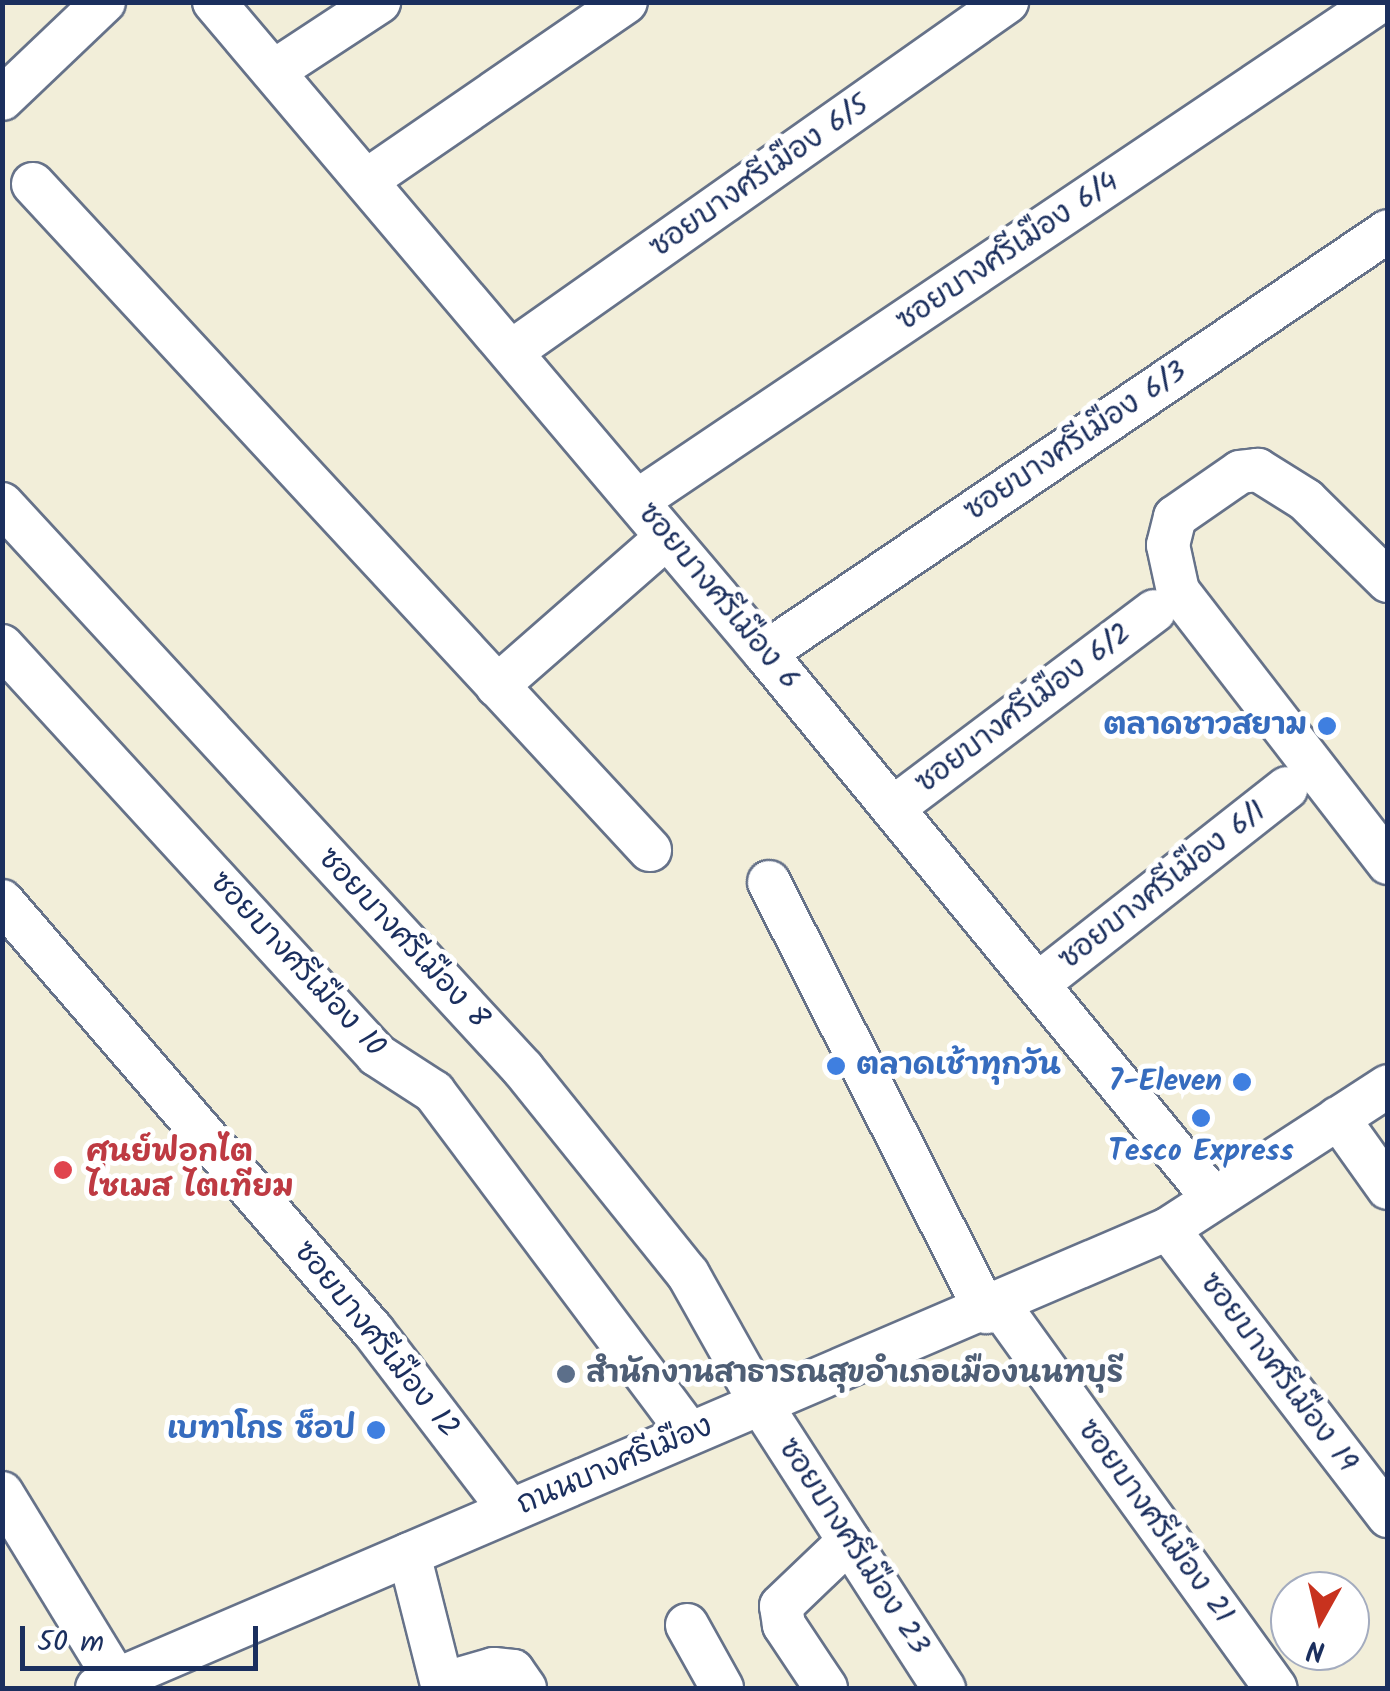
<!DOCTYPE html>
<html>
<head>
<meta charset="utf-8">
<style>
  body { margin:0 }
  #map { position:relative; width:1390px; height:1691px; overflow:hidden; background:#f2eed9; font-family:Kalam,"Playpen Sans Thai",sans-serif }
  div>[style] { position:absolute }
  .roads { filter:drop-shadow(2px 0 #667289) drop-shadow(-2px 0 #667289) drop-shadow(0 2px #667289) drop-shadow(0 -2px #667289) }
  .minor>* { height:42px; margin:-21px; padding:0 21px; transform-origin:21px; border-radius:21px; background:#fff }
  .dots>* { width:28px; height:28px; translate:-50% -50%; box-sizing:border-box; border:5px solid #fff; border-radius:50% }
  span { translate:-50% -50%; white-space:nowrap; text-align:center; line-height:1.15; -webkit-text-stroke:10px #fff; paint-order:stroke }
  .street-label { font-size:30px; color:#1b2f5e }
  .shop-label { font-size:30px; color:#366cbe; font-weight:700 }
  .right { translate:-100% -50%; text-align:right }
  .left { translate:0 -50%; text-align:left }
  .health-label { font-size:30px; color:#be3a42; font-weight:700 }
  .service-label { font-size:30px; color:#4e5e75; font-weight:700 }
  .frame { position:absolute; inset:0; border:5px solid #1b2f5e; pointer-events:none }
  .north { position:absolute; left:1270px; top:1571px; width:100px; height:100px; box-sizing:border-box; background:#fff; border:2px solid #a4acbf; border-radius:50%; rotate:188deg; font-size:28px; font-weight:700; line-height:40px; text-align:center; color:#1b2f5e }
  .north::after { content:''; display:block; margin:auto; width:35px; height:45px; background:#c8321e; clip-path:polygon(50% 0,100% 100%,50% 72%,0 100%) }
  .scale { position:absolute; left:20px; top:1626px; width:238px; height:45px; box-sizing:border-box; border:5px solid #1b2f5e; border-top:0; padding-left:12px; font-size:30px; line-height:35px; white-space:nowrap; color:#1b2f5e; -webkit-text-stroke:8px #fff; paint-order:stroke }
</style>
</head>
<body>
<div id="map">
  <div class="roads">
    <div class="minor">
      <div style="left:214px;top:2px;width:853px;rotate:49.76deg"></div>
      <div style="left:765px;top:653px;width:705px;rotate:50.58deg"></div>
      <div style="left:274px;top:71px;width:126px;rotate:-33.3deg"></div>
      <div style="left:2px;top:99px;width:141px;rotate:-43.6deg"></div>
      <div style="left:367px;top:180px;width:314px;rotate:-34.5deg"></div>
      <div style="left:33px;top:184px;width:908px;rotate:47.19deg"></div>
      <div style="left:512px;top:351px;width:606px;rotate:-35.19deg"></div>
      <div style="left:637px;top:501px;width:894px;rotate:-33.92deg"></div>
      <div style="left:2px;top:504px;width:769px;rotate:47.32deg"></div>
      <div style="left:523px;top:1069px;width:263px;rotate:51.2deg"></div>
      <div style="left:688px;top:1274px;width:151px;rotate:60.7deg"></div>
      <div style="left:762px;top:1406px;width:336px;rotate:57.2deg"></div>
      <div style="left:1388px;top:581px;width:115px;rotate:-135.4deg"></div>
      <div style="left:1306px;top:500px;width:57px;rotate:-148deg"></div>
      <div style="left:1258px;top:470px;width:18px;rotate:174deg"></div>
      <div style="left:1240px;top:472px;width:79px;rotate:145.3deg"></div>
      <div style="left:1175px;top:517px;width:29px;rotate:104deg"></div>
      <div style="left:1168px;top:545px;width:47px;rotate:77.7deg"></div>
      <div style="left:1178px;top:591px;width:344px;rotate:52.3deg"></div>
      <div style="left:2px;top:646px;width:555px;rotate:47.48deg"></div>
      <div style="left:377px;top:1055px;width:68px;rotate:33deg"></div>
      <div style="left:434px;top:1092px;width:426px;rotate:53.2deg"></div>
      <div style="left:765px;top:653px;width:752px;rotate:-34.11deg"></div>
      <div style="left:497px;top:686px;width:223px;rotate:-41.2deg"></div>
      <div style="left:893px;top:808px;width:327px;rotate:-37deg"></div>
      <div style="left:769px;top:882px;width:482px;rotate:63.2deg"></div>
      <div style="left:2px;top:901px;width:568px;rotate:49.21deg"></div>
      <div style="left:373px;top:1331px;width:225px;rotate:52.6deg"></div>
      <div style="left:1039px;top:983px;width:315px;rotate:-38.2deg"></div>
      <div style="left:1338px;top:1118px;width:86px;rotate:54.5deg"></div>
      <div style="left:1168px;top:1229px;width:362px;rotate:52.5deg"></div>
      <div style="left:1000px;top:1306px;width:471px;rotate:54.2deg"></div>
      <div style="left:2px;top:1493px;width:228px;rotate:58.6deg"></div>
      <div style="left:409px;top:1554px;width:138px;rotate:75.8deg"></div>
      <div style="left:687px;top:1625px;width:72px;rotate:60.9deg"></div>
      <div style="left:442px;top:1684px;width:54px;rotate:-16.1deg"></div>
      <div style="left:494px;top:1669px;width:19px;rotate:6deg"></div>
      <div style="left:513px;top:1671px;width:21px;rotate:55deg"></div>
      <div style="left:97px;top:1688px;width:1165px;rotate:-23.2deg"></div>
      <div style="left:1168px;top:1229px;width:262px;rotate:-33deg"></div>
      <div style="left:826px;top:1688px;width:76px;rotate:-123.7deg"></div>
      <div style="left:784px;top:1625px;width:19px;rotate:-99deg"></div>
      <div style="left:781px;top:1606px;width:94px;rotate:-43.7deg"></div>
    </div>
  </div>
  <div class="dots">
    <div style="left:1327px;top:726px;background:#3f7fe0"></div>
    <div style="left:836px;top:1066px;background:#3f7fe0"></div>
    <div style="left:1242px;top:1082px;background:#3f7fe0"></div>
    <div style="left:1201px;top:1118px;background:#3f7fe0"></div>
    <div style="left:63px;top:1170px;background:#e0444e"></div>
    <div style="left:566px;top:1374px;background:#5c6f8a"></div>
    <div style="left:376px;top:1430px;background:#3f7fe0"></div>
  </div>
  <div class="street-label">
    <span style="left:760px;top:177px;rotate:-35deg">ซอยบางศรีเมือง 6/5</span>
    <span style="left:1008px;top:252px;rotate:-34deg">ซอยบางศรีเมือง 6/4</span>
    <span style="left:1076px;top:442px;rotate:-34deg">ซอยบางศรีเมือง 6/3</span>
    <span style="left:718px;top:597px;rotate:50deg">ซอยบางศรีเมือง 6</span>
    <span style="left:1024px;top:709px;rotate:-37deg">ซอยบางศรีเมือง 6/2</span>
    <span style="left:1163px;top:886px;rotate:-38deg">ซอยบางศรีเมือง 6/1</span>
    <span style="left:403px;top:939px;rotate:47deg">ซอยบางศรีเมือง 8</span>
    <span style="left:297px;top:965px;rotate:47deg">ซอยบางศรีเมือง 10</span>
    <span style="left:376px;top:1340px;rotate:51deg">ซอยบางศรีเมือง 12</span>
    <span style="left:1278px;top:1373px;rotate:53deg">ซอยบางศรีเมือง 19</span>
    <span style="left:615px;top:1466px;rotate:-23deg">ถนนบางศรีเมือง</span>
    <span style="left:1155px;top:1522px;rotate:54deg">ซอยบางศรีเมือง 21</span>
    <span style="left:853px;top:1547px;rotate:57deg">ซอยบางศรีเมือง 23</span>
  </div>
  <div class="shop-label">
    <span class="right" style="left:1307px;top:726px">ตลาดชาวสยาม</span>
    <span class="left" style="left:856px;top:1066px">ตลาดเช้าทุกวัน</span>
    <span class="right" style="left:1222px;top:1082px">7-Eleven</span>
    <span style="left:1201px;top:1152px">Tesco Express</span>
    <span class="right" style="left:356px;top:1430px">เบทาโกร ช็อป</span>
  </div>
  <div class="health-label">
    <span class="left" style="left:86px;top:1170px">ศูนย์ฟอกไต<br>ไซเมส ไตเทียม</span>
  </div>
  <div class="service-label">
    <span class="left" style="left:586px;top:1374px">สำนักงานสาธารณสุขอำเภอเมืองนนทบุรี</span>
  </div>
  <div class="frame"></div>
  <div class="north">N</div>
  <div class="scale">50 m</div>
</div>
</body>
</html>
